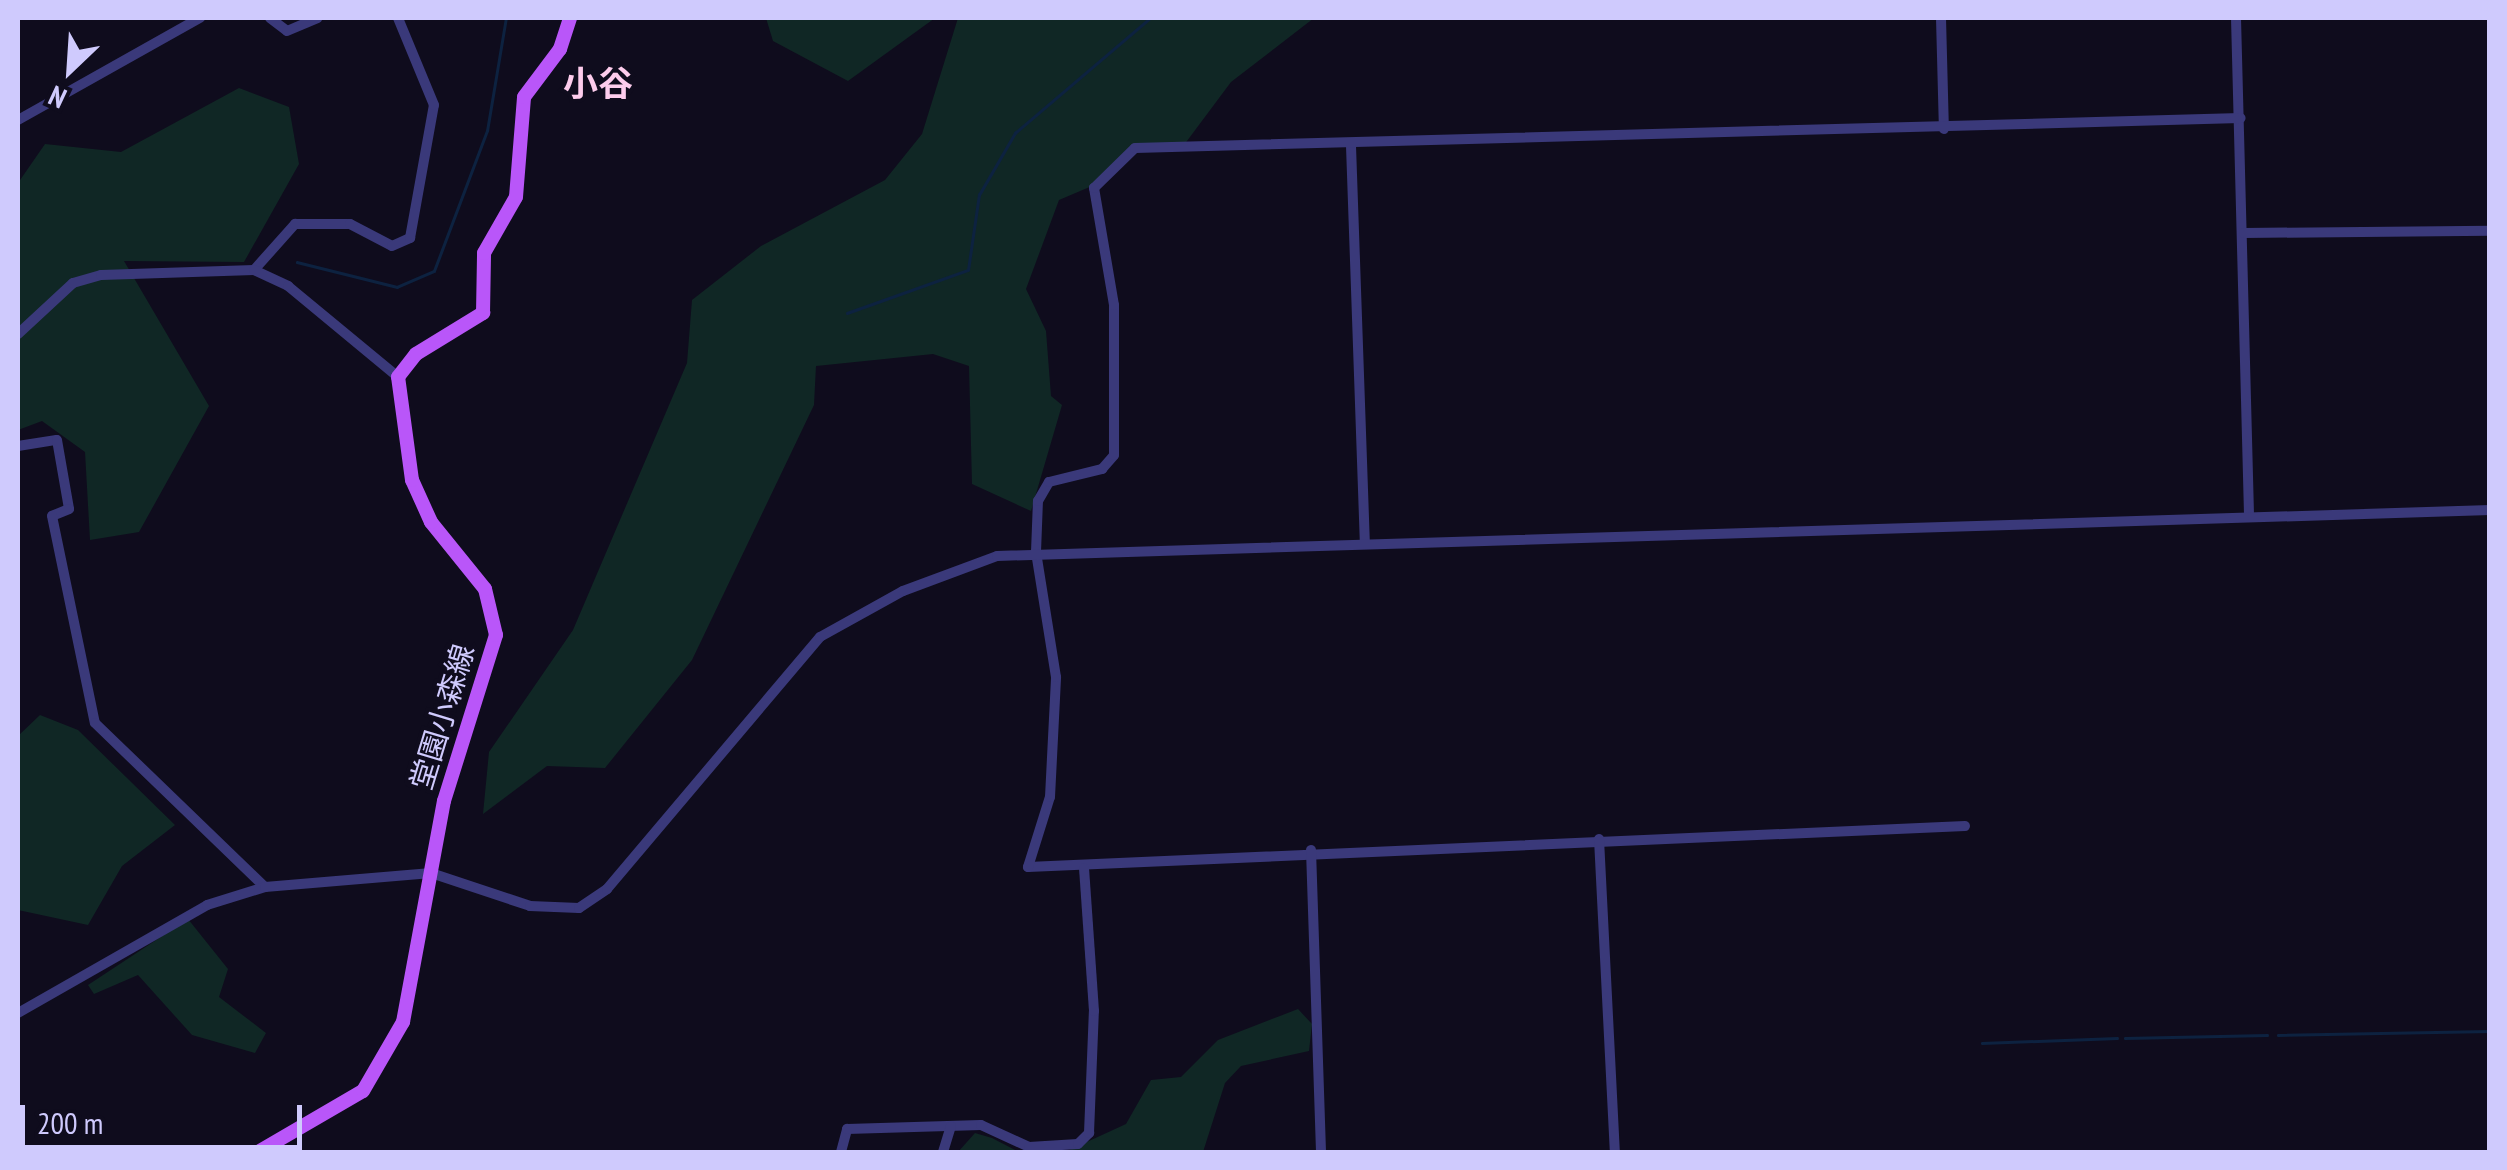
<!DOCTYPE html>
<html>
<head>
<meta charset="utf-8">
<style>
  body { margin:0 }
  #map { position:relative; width:2507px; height:1170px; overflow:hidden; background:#0f0c1d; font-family:"PT Sans Narrow","Noto Sans JP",sans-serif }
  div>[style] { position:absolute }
  .green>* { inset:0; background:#102725 }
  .stream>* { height:2.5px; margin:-1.25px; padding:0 1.25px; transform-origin:1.25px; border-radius:1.25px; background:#0d2240 }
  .minor>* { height:10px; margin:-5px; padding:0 5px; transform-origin:5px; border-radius:5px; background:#3a397a }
  .major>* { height:14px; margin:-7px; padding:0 7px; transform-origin:7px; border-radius:7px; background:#b956f9 }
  span { translate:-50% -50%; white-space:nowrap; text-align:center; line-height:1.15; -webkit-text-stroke:8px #0f0c1d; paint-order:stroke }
  .street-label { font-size:30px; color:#cfcafd }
  .quarter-label { font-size:35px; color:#fdccec; font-weight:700 }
  .frame { position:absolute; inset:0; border:20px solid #cfcafd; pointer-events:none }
  .north { position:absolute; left:20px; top:20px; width:100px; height:100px; -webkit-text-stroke:8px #0f0c1d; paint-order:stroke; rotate:205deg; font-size:28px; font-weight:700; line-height:40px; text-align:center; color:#cfcafd }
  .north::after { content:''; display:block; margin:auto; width:35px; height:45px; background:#cfcafd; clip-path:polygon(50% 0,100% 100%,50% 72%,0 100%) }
  .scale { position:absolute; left:20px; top:1105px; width:282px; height:45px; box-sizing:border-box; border:5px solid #cfcafd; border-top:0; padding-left:12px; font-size:30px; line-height:35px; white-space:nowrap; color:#cfcafd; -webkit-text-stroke:8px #0f0c1d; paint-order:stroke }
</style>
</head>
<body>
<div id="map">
  <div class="green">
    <div style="clip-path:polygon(766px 18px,935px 18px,848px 81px,773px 41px)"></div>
    <div style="clip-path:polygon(958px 18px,1314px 18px,1231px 82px,1184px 145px,1135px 144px,1092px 186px,1059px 200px,1026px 289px,1046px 331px,1051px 396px,1062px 405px,1031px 511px,972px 484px,969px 366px,933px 354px,816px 366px,814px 405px,692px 660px,605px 768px,547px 766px,483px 814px,489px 752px,573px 630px,687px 363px,692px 300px,761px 246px,885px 180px,922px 134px)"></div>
    <div style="clip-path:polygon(239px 88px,289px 107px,299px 164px,244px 262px,124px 261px,209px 406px,139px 532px,90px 540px,85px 452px,42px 421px,18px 430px,18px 183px,45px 144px,121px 152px)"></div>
    <div style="clip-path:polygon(40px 715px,78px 730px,175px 825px,122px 866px,88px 925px,18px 910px,18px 736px)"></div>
    <div style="clip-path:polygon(188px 919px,228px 969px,219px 997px,266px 1033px,255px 1053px,192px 1035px,138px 975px,94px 994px,88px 985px)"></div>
    <div style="clip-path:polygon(1298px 1009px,1312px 1024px,1309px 1051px,1241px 1066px,1225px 1083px,1203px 1152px,1065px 1152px,1126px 1124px,1151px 1080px,1181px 1077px,1218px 1040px)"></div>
    <div style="clip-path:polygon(975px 1133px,992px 1138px,1019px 1152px,958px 1152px)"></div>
  </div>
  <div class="stream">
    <div style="left:297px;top:262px;width:103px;rotate:14deg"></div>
    <div style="left:397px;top:287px;width:40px;rotate:-23.4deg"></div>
    <div style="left:434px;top:271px;width:150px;rotate:-69.3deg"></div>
    <div style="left:487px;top:131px;width:115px;rotate:-80.5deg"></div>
    <div style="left:847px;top:313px;width:128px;rotate:-19.6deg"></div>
    <div style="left:968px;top:270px;width:76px;rotate:-81.7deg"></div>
    <div style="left:979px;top:195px;width:72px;rotate:-59.9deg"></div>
    <div style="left:1015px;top:133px;width:177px;rotate:-40.4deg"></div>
    <div style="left:2278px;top:1035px;width:212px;rotate:-1.1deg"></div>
    <div style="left:2125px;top:1038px;width:142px;rotate:-1.2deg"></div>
    <div style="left:1982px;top:1043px;width:135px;rotate:-2.1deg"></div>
  </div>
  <div class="minor">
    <div style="left:270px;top:18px;width:21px;rotate:37deg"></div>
    <div style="left:287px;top:31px;width:33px;rotate:-23deg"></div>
    <div style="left:1941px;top:18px;width:111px;rotate:88.5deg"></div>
    <div style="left:2236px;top:18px;width:496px;rotate:88.5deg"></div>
    <div style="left:18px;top:120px;width:209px;rotate:-29.3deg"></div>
    <div style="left:1351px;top:146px;width:396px;rotate:88deg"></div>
    <div style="left:2244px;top:233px;width:246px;rotate:-0.5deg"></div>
    <div style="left:254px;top:270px;width:62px;rotate:-48.3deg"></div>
    <div style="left:295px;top:224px;width:55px"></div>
    <div style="left:350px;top:224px;width:47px;rotate:27.6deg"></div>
    <div style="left:392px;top:246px;width:20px;rotate:-24deg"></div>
    <div style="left:410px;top:238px;width:135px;rotate:-79.8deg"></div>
    <div style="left:434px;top:105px;width:94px;rotate:-112.5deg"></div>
    <div style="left:18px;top:334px;width:75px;rotate:-42.8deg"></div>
    <div style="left:73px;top:283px;width:29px;rotate:-16deg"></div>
    <div style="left:101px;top:275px;width:153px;rotate:-1.9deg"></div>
    <div style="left:254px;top:270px;width:38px;rotate:25deg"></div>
    <div style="left:288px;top:286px;width:143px;rotate:39.6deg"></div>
    <div style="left:18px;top:446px;width:39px;rotate:-9deg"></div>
    <div style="left:57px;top:440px;width:70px;rotate:80.1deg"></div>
    <div style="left:69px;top:509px;width:18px;rotate:158deg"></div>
    <div style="left:52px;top:516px;width:211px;rotate:78.3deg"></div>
    <div style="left:95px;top:723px;width:236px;rotate:44deg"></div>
    <div style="left:1965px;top:826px;width:938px;rotate:177.49deg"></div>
    <div style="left:1028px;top:867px;width:73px;rotate:-72.6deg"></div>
    <div style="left:1050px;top:797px;width:120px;rotate:-87.1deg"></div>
    <div style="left:1056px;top:677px;width:127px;rotate:-99.1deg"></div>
    <div style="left:1036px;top:552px;width:51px;rotate:-87.8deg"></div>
    <div style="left:1038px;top:501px;width:22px;rotate:-60deg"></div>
    <div style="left:1049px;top:482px;width:55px;rotate:-13.8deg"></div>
    <div style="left:1102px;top:469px;width:18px;rotate:-49deg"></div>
    <div style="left:1114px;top:455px;width:150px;rotate:-90deg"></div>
    <div style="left:1114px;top:305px;width:119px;rotate:-99.7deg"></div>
    <div style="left:1094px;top:188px;width:57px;rotate:-44.3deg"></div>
    <div style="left:1135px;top:148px;width:1106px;rotate:-1.55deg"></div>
    <div style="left:1599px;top:839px;width:313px;rotate:87.1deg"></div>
    <div style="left:1311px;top:850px;width:302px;rotate:88.1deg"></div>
    <div style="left:18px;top:1013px;width:218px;rotate:-29.7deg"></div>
    <div style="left:207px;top:905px;width:61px;rotate:-17.2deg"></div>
    <div style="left:265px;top:887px;width:167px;rotate:-4.8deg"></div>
    <div style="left:431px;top:873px;width:104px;rotate:18.4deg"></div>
    <div style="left:530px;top:906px;width:49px;rotate:2.3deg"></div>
    <div style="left:579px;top:908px;width:34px;rotate:-34deg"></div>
    <div style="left:607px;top:889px;width:330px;rotate:-49.8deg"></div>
    <div style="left:820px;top:637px;width:95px;rotate:-29deg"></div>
    <div style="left:903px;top:591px;width:100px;rotate:-20.4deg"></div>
    <div style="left:997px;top:556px;width:1494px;rotate:-1.76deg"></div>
    <div style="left:841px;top:1152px;width:24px;rotate:-75deg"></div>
    <div style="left:847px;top:1129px;width:134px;rotate:-1.7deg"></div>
    <div style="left:981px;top:1125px;width:53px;rotate:24.6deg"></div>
    <div style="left:1029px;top:1147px;width:49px;rotate:-3.5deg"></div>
    <div style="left:1078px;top:1144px;width:16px;rotate:-45deg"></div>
    <div style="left:1089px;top:1133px;width:122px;rotate:-87.7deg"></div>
    <div style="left:1094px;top:1011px;width:143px;rotate:-94deg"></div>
    <div style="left:943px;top:1152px;width:27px;rotate:-73deg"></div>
  </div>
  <div class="major">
    <div style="left:258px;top:1152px;width:121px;rotate:-30.2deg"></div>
    <div style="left:363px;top:1091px;width:80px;rotate:-59.9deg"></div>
    <div style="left:403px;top:1022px;width:225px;rotate:-79.5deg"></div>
    <div style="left:444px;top:801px;width:174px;rotate:-72.6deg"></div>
    <div style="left:496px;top:635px;width:47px;rotate:-103.4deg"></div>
    <div style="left:485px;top:589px;width:86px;rotate:-128.9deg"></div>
    <div style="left:431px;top:522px;width:46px;rotate:-114.3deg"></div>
    <div style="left:412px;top:480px;width:104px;rotate:-97.7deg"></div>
    <div style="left:398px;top:377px;width:29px;rotate:-52deg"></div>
    <div style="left:416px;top:354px;width:79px;rotate:-31.5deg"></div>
    <div style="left:483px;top:313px;width:60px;rotate:-89deg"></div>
    <div style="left:484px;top:253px;width:64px;rotate:-60.3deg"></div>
    <div style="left:516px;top:197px;width:100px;rotate:-85.4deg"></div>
    <div style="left:524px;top:97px;width:60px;rotate:-53.1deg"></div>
    <div style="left:560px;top:49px;width:33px;rotate:-72deg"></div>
  </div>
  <div class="street-label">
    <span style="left:442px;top:717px;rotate:-73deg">堂園小森線</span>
  </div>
  <div class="quarter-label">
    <span style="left:598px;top:83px">小谷</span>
  </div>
  <div class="frame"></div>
  <div class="north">N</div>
  <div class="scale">200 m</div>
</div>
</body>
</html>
